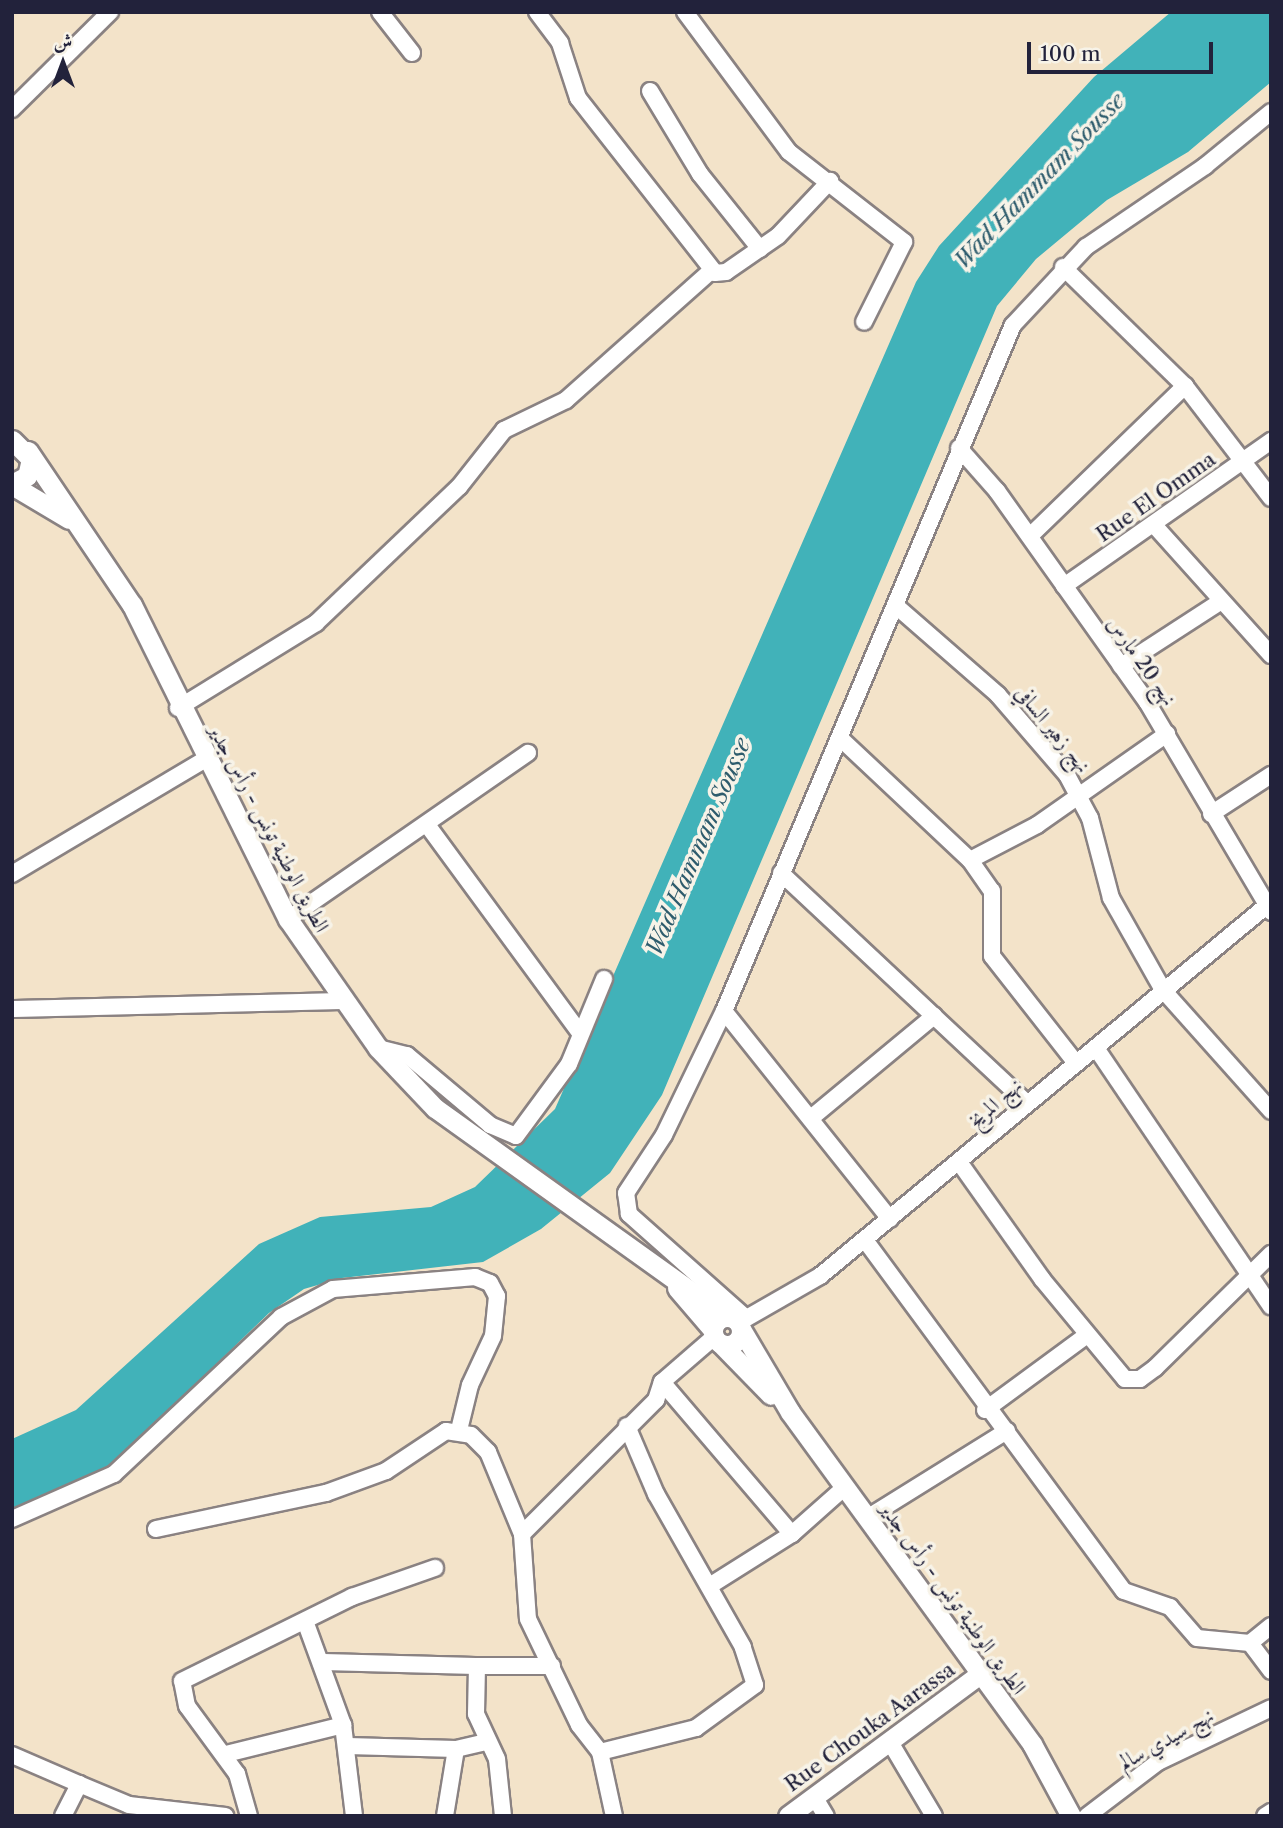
<!DOCTYPE html>
<html>
<head>
<meta charset="utf-8">
<style>
  body { margin:0 }
  #map { position:relative; width:1283px; height:1828px; overflow:hidden; background:#f3e3c9; font-family:"Libre Caslon Text",Amiri,serif }
  div>[style] { position:absolute }
  .water>* { inset:0; background:#41b2b9 }
  .roads { filter:drop-shadow(2px 0 #8a8282) drop-shadow(-2px 0 #8a8282) drop-shadow(0 2px #8a8282) drop-shadow(0 -2px #8a8282) }
  .minor>* { height:16px; margin:-8px; padding:0 8px; transform-origin:8px; border-radius:8px; background:#fff }
  .major>* { height:19px; margin:-9.5px; padding:0 9.5px; transform-origin:9.5px; border-radius:9.5px; background:#fff }
  .major>.ring { margin:-9.5px; padding:0; box-sizing:content-box; background:none; border:19px solid #fff; border-radius:50% }
  span { translate:-50% -50%; white-space:nowrap; text-align:center; line-height:1.15; -webkit-text-stroke:7px #f7f3e8; paint-order:stroke }
  .street-label { font-size:21px; color:#22223b }
  .water-label { font-size:23px; color:#2e5c6d; font-style:italic }
  .frame { position:absolute; inset:0; border:14px solid #22223b; pointer-events:none }
  .north { position:absolute; left:28px; top:28px; width:70px; height:70px; -webkit-text-stroke:5px #f7f3e8; paint-order:stroke; rotate:0deg; font-size:19px; font-weight:700; line-height:28px; text-align:center; color:#22223b }
  .north::after { content:''; display:block; margin:auto; width:24px; height:32px; background:#22223b; clip-path:polygon(50% 0,100% 100%,50% 72%,0 100%) }
  .scale { position:absolute; left:1027px; top:42px; width:186px; height:32px; box-sizing:border-box; border:4px solid #22223b; border-top:0; padding-left:9px; font-size:21px; line-height:24px; white-space:nowrap; color:#22223b; -webkit-text-stroke:5px #f7f3e8; paint-order:stroke }
</style>
</head>
<body>
<div id="map">
  <div class="water">
    <div style="clip-path:polygon(1171px 12px,1271px 12px,1271px 82px,1188px 152px,1107px 200px,1036px 259px,997px 306px,662px 1095px,610px 1173px,541px 1229px,483px 1262px,342px 1278px,304px 1289px,269px 1313px,109px 1468px,12px 1510px,12px 1439px,76px 1410px,259px 1244px,320px 1217px,431px 1207px,475px 1187px,555px 1109px,916px 282px,939px 246px,1094px 77px)"></div>
  </div>
  <div class="roads">
    <div class="minor">
      <div style="left:380px;top:12px;width:52px;rotate:52deg"></div>
      <div style="left:537px;top:12px;width:39px;rotate:53deg"></div>
      <div style="left:560px;top:43px;width:58px;rotate:71.9deg"></div>
      <div style="left:578px;top:98px;width:222px;rotate:51.9deg"></div>
      <div style="left:715px;top:273px;width:11px;rotate:-5deg"></div>
      <div style="left:726px;top:272px;width:63px;rotate:-34.7deg"></div>
      <div style="left:778px;top:236px;width:76px;rotate:-46.6deg"></div>
      <div style="left:685px;top:12px;width:174px;rotate:53.4deg"></div>
      <div style="left:789px;top:152px;width:146px;rotate:38deg"></div>
      <div style="left:904px;top:242px;width:89px;rotate:116.6deg"></div>
      <div style="left:650px;top:91px;width:97px;rotate:58.9deg"></div>
      <div style="left:700px;top:174px;width:96px;rotate:51.3deg"></div>
      <div style="left:12px;top:109px;width:138px;rotate:-44.7deg"></div>
      <div style="left:1063px;top:267px;width:170px;rotate:44.3deg"></div>
      <div style="left:1185px;top:386px;width:141px;rotate:52.5deg"></div>
      <div style="left:959px;top:448px;width:57px;rotate:48.5deg"></div>
      <div style="left:997px;top:491px;width:259px;rotate:54.6deg"></div>
      <div style="left:1147px;top:702px;width:244px;rotate:59.4deg"></div>
      <div style="left:1154px;top:525px;width:175px;rotate:48deg"></div>
      <div style="left:1030px;top:536px;width:216px;rotate:-44.1deg"></div>
      <div style="left:1064px;top:586px;width:253px;rotate:-35deg"></div>
      <div style="left:895px;top:605px;width:137px;rotate:41.1deg"></div>
      <div style="left:998px;top:695px;width:106px;rotate:49.2deg"></div>
      <div style="left:1067px;top:775px;width:49px;rotate:61.9deg"></div>
      <div style="left:1090px;top:818px;width:83px;rotate:75.3deg"></div>
      <div style="left:1111px;top:898px;width:106px;rotate:60.5deg"></div>
      <div style="left:1163px;top:990px;width:162px;rotate:48.2deg"></div>
      <div style="left:1121px;top:666px;width:118px;rotate:-32.9deg"></div>
      <div style="left:178px;top:708px;width:162px;rotate:-31.6deg"></div>
      <div style="left:316px;top:623px;width:197px;rotate:-43.6deg"></div>
      <div style="left:459px;top:487px;width:73px;rotate:-51.7deg"></div>
      <div style="left:504px;top:430px;width:69px;rotate:-25.8deg"></div>
      <div style="left:566px;top:400px;width:195px;rotate:-41.7deg"></div>
      <div style="left:840px;top:738px;width:178px;rotate:43.2deg"></div>
      <div style="left:970px;top:860px;width:76px;rotate:-27.6deg"></div>
      <div style="left:1037px;top:825px;width:159px;rotate:-35deg"></div>
      <div style="left:1211px;top:814px;width:72px;rotate:-33deg"></div>
      <div style="left:428px;top:826px;width:258px;rotate:53.7deg"></div>
      <div style="left:970px;top:860px;width:38px;rotate:55deg"></div>
      <div style="left:992px;top:891px;width:65px;rotate:90deg"></div>
      <div style="left:992px;top:956px;width:136px;rotate:51.9deg"></div>
      <div style="left:781px;top:873px;width:337px;rotate:43.1deg"></div>
      <div style="left:12px;top:874px;width:223px;rotate:-30.7deg"></div>
      <div style="left:288px;top:919px;width:292px;rotate:-34.7deg"></div>
      <div style="left:12px;top:1009px;width:332px;rotate:-1.4deg"></div>
      <div style="left:724px;top:1011px;width:266px;rotate:51.4deg"></div>
      <div style="left:378px;top:1048px;width:30px;rotate:14deg"></div>
      <div style="left:407px;top:1055px;width:109px;rotate:40.1deg"></div>
      <div style="left:490px;top:1125px;width:28px;rotate:23deg"></div>
      <div style="left:516px;top:1136px;width:89px;rotate:-53.6deg"></div>
      <div style="left:569px;top:1064px;width:92px;rotate:-67.6deg"></div>
      <div style="left:1096px;top:1048px;width:312px;rotate:55.9deg"></div>
      <div style="left:811px;top:1118px;width:160px;rotate:-39.7deg"></div>
      <div style="left:959px;top:1162px;width:143px;rotate:54.6deg"></div>
      <div style="left:1042px;top:1279px;width:130px;rotate:50.3deg"></div>
      <div style="left:1125px;top:1379px;width:15px"></div>
      <div style="left:1140px;top:1379px;width:19px;rotate:-36deg"></div>
      <div style="left:1155px;top:1368px;width:163px;rotate:-44.5deg"></div>
      <div style="left:865px;top:1240px;width:436px;rotate:53.6deg"></div>
      <div style="left:1124px;top:1591px;width:49px;rotate:19.2deg"></div>
      <div style="left:1170px;top:1607px;width:41px;rotate:48.9deg"></div>
      <div style="left:1197px;top:1638px;width:53px;rotate:5.4deg"></div>
      <div style="left:746px;top:1318px;width:157px;rotate:-138.4deg"></div>
      <div style="left:629px;top:1214px;width:21px;rotate:-98deg"></div>
      <div style="left:626px;top:1193px;width:69px;rotate:-56.8deg"></div>
      <div style="left:664px;top:1135px;width:138px;rotate:-64.2deg"></div>
      <div style="left:724px;top:1011px;width:744px;rotate:-67.16deg"></div>
      <div style="left:1013px;top:325px;width:107px;rotate:-46.9deg"></div>
      <div style="left:1086px;top:247px;width:144px;rotate:-34.2deg"></div>
      <div style="left:1205px;top:166px;width:85px;rotate:-39.3deg"></div>
      <div style="left:738px;top:1323px;width:95px;rotate:-29.8deg"></div>
      <div style="left:820px;top:1276px;width:586px;rotate:-39.67deg"></div>
      <div style="left:662px;top:1382px;width:200px;rotate:49.5deg"></div>
      <div style="left:985px;top:1410px;width:127px;rotate:-36.3deg"></div>
      <div style="left:867px;top:1518px;width:165px;rotate:-31.9deg"></div>
      <div style="left:12px;top:1519px;width:111px;rotate:-23.8deg"></div>
      <div style="left:114px;top:1474px;width:229px;rotate:-43.2deg"></div>
      <div style="left:281px;top:1317px;width:59px;rotate:-28.3deg"></div>
      <div style="left:333px;top:1289px;width:143px;rotate:-4.8deg"></div>
      <div style="left:475px;top:1277px;width:16px;rotate:22deg"></div>
      <div style="left:490px;top:1283px;width:15px;rotate:62deg"></div>
      <div style="left:497px;top:1296px;width:40px;rotate:95.7deg"></div>
      <div style="left:493px;top:1336px;width:54px;rotate:115.1deg"></div>
      <div style="left:470px;top:1385px;width:46px;rotate:103.7deg"></div>
      <div style="left:156px;top:1529px;width:174px;rotate:-12deg"></div>
      <div style="left:326px;top:1493px;width:64px;rotate:-20.1deg"></div>
      <div style="left:386px;top:1471px;width:72px;rotate:-33.7deg"></div>
      <div style="left:446px;top:1431px;width:25px;rotate:9deg"></div>
      <div style="left:471px;top:1435px;width:24px;rotate:45deg"></div>
      <div style="left:488px;top:1452px;width:89px;rotate:67.5deg"></div>
      <div style="left:522px;top:1534px;width:85px;rotate:86deg"></div>
      <div style="left:528px;top:1619px;width:118px;rotate:64.3deg"></div>
      <div style="left:579px;top:1725px;width:34px;rotate:52deg"></div>
      <div style="left:600px;top:1752px;width:66px;rotate:77.7deg"></div>
      <div style="left:522px;top:1534px;width:190px;rotate:-45deg"></div>
      <div style="left:656px;top:1400px;width:19px;rotate:-72deg"></div>
      <div style="left:662px;top:1382px;width:69px;rotate:-40.9deg"></div>
      <div style="left:711px;top:1585px;width:96px;rotate:-32.2deg"></div>
      <div style="left:792px;top:1534px;width:71px;rotate:-41.6deg"></div>
      <div style="left:305px;top:1621px;width:111px;rotate:69.9deg"></div>
      <div style="left:343px;top:1725px;width:92px;rotate:83.1deg"></div>
      <div style="left:1271px;top:1626px;width:27px;rotate:141deg"></div>
      <div style="left:1250px;top:1643px;width:35px;rotate:53deg"></div>
      <div style="left:322px;top:1662px;width:155px;rotate:1.5deg"></div>
      <div style="left:890px;top:1742px;width:86px;rotate:59.3deg"></div>
      <div style="left:348px;top:1746px;width:108px;rotate:1.6deg"></div>
      <div style="left:456px;top:1749px;width:32px;rotate:-13deg"></div>
      <div style="left:600px;top:1752px;width:99px;rotate:-14deg"></div>
      <div style="left:696px;top:1728px;width:73px;rotate:-36.1deg"></div>
      <div style="left:755px;top:1685px;width:40px;rotate:-108deg"></div>
      <div style="left:743px;top:1647px;width:176px;rotate:-119.6deg"></div>
      <div style="left:656px;top:1494px;width:74px;rotate:-113.1deg"></div>
      <div style="left:226px;top:1754px;width:121px;rotate:-13.9deg"></div>
      <div style="left:12px;top:1755px;width:73px;rotate:23.4deg"></div>
      <div style="left:815px;top:1798px;width:21px;rotate:59deg"></div>
      <div style="left:63px;top:1816px;width:36px;rotate:-63deg"></div>
      <div style="left:79px;top:1784px;width:54px;rotate:22.8deg"></div>
      <div style="left:129px;top:1805px;width:97px;rotate:6.5deg"></div>
      <div style="left:249px;top:1816px;width:44px;rotate:-105.9deg"></div>
      <div style="left:237px;top:1774px;width:84px;rotate:-126.3deg"></div>
      <div style="left:187px;top:1706px;width:25px;rotate:-101deg"></div>
      <div style="left:182px;top:1681px;width:190px;rotate:-26.3deg"></div>
      <div style="left:352px;top:1597px;width:88px;rotate:-19.3deg"></div>
      <div style="left:445px;top:1816px;width:68px;rotate:-80.7deg"></div>
      <div style="left:503px;top:1816px;width:57px;rotate:-96deg"></div>
      <div style="left:497px;top:1759px;width:50px;rotate:-115deg"></div>
      <div style="left:476px;top:1714px;width:48px;rotate:-88.8deg"></div>
      <div style="left:477px;top:1666px;width:75px"></div>
      <div style="left:1087px;top:1816px;width:89px;rotate:-37.3deg"></div>
      <div style="left:1158px;top:1762px;width:125px;rotate:-25.5deg"></div>
      <div style="left:1265px;top:1816px;width:7px;rotate:-34deg"></div>
    </div>
    <div class="major">
      <div style="left:12px;top:440px;width:27px;rotate:45deg"></div>
      <div style="left:31px;top:459px;width:17px;rotate:103deg"></div>
      <div style="left:27px;top:476px;width:17px;rotate:152deg"></div>
      <div style="left:28px;top:451px;width:186px;rotate:56deg"></div>
      <div style="left:132px;top:605px;width:351px;rotate:63.6deg"></div>
      <div style="left:288px;top:919px;width:157px;rotate:55.1deg"></div>
      <div style="left:378px;top:1048px;width:83px;rotate:46.5deg"></div>
      <div style="left:435px;top:1108px;width:359px;rotate:35.6deg"></div>
      <div style="left:12px;top:485px;width:66px;rotate:30.8deg"></div>
      <div style="left:677px;top:1288px;width:55px;rotate:49.4deg"></div>
      <div class="ring" style="left:713px;top:1317px;width:9px;height:9px"></div>
      <div style="left:741px;top:1329px;width:96px;rotate:59.4deg"></div>
      <div style="left:790px;top:1412px;width:411px;rotate:53.9deg"></div>
      <div style="left:1032px;top:1744px;width:82px;rotate:61.6deg"></div>
      <div style="left:721px;top:1344px;width:71px;rotate:45.6deg"></div>
      <div style="left:788px;top:1816px;width:239px;rotate:-36.5deg"></div>
    </div>
  </div>
  <div class="street-label">
    <span style="left:1156px;top:497px;rotate:-35deg">Rue El Omma</span>
    <span style="left:1142px;top:661px;rotate:55deg">نهج 20 مارس</span>
    <span style="left:1053px;top:729px;rotate:51deg">نهج زهير السافي</span>
    <span style="left:269px;top:828px;rotate:62deg">الطريق الوطنية تونس - رأس جدير</span>
    <span style="left:995px;top:1103px;rotate:-41deg">نهج المريخ</span>
    <span style="left:953px;top:1598px;rotate:54deg">الطريق الوطنية تونس - رأس جدير</span>
    <span style="left:870px;top:1727px;rotate:-36deg">Rue Chouka Aarassa</span>
    <span style="left:1166px;top:1739px;rotate:-29deg">نهج سيدي سالم</span>
  </div>
  <div class="water-label">
    <span style="left:1039px;top:181px;rotate:-46deg">Wad Hammam Sousse</span>
    <span style="left:698px;top:847px;rotate:-67deg">Wad Hammam Sousse</span>
  </div>
  <div class="frame"></div>
  <div class="north">ش</div>
  <div class="scale">100 m</div>
</div>
</body>
</html>
